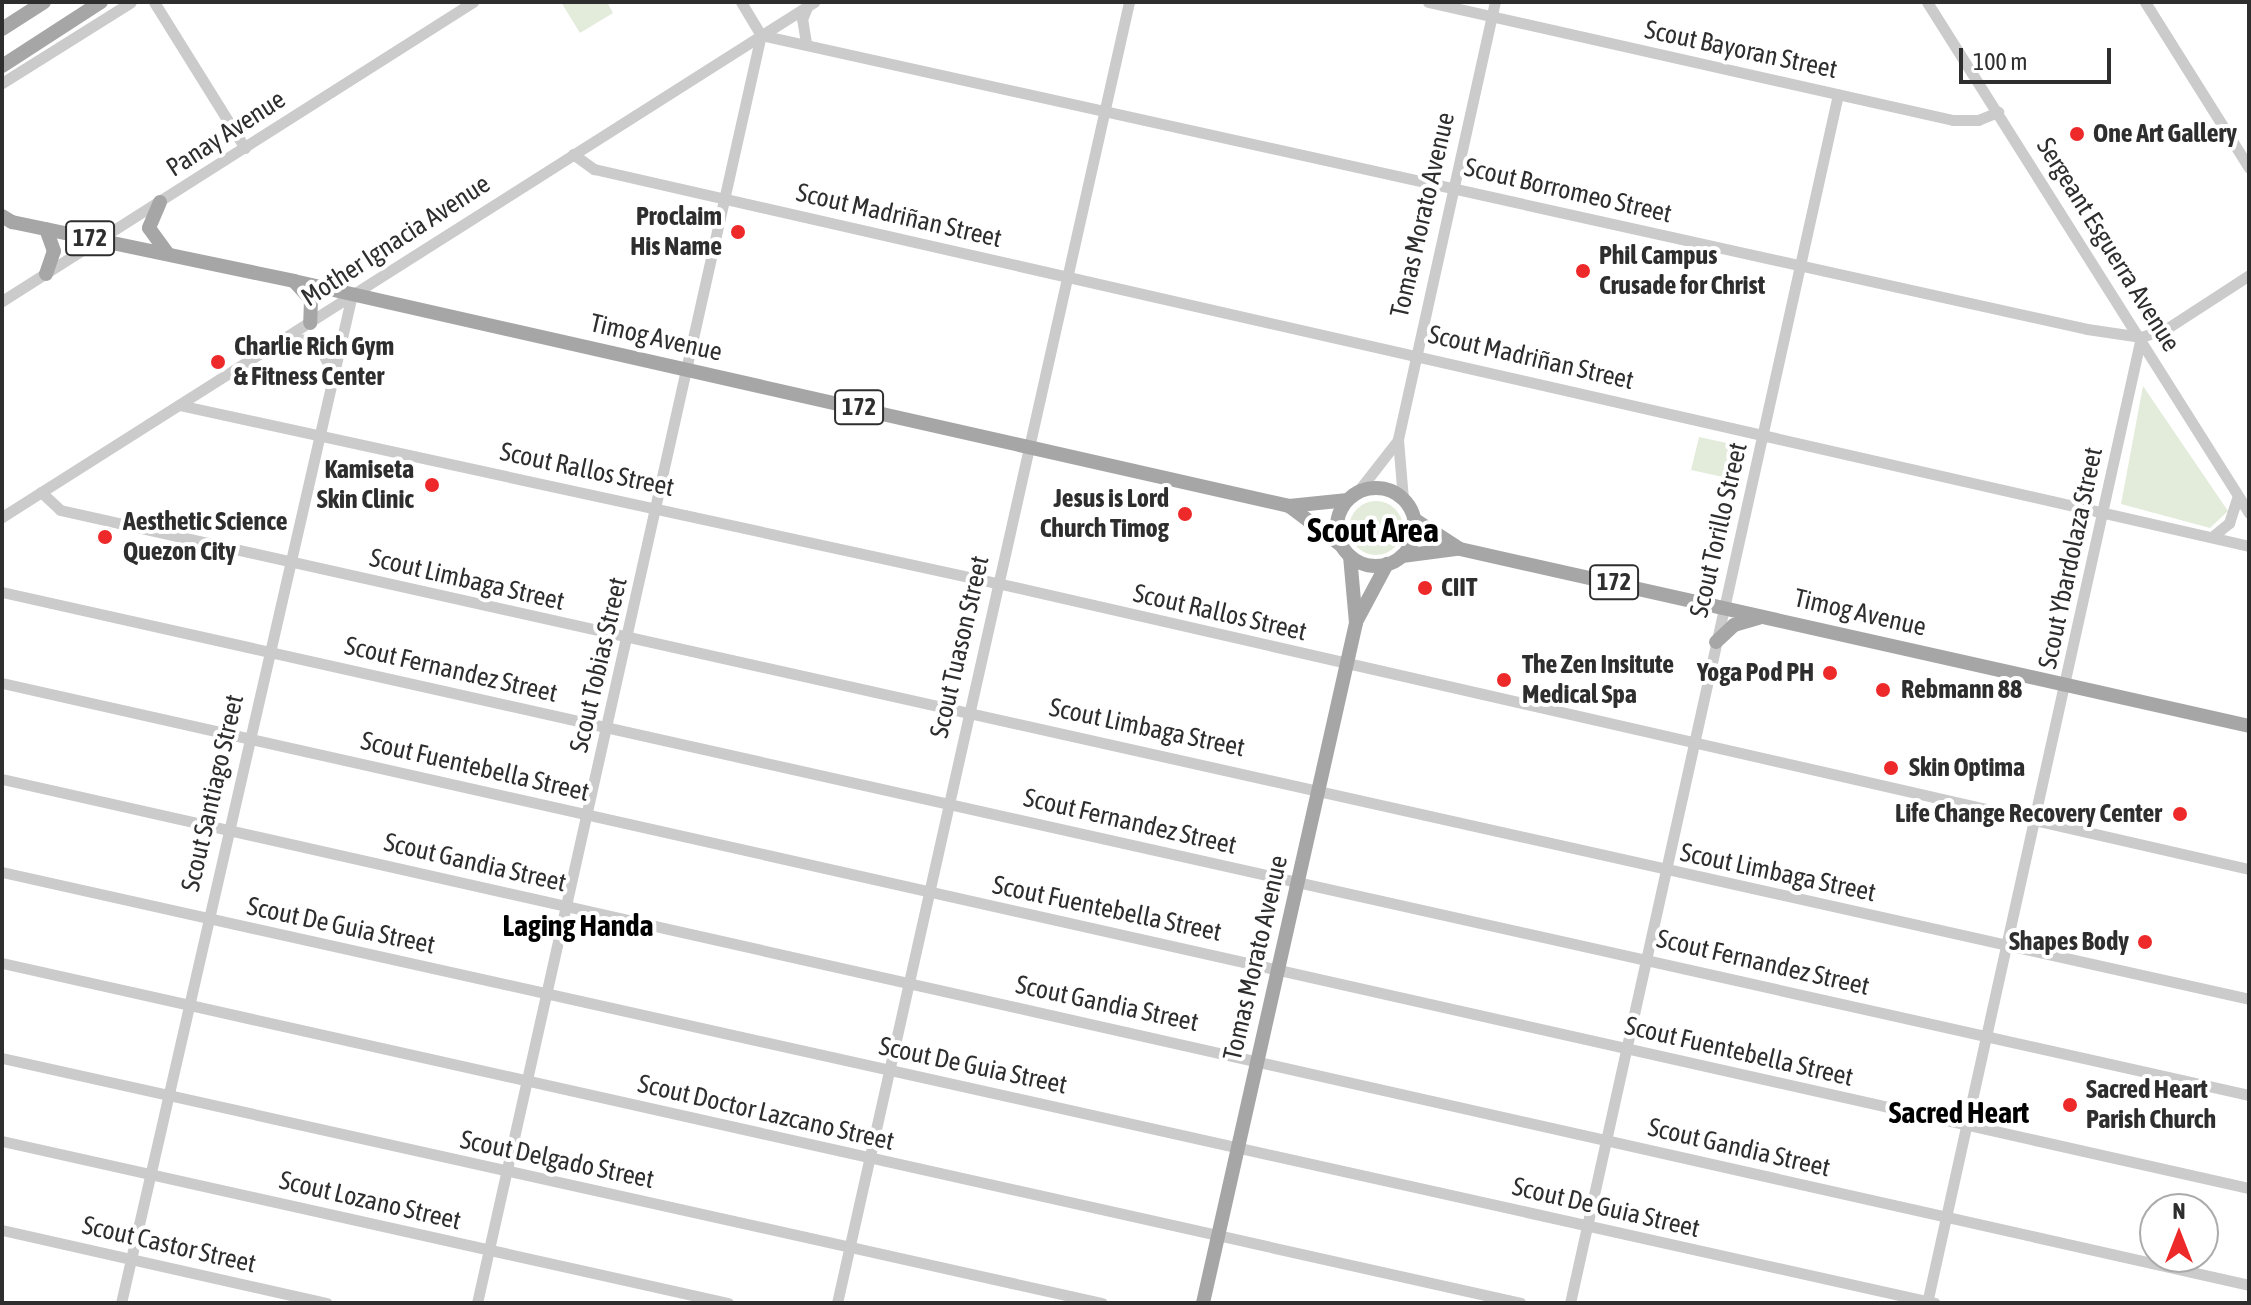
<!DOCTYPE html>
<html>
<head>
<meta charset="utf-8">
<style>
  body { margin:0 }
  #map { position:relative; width:2251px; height:1305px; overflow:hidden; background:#fff; font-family:"Asap Condensed",sans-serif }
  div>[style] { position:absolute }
  .green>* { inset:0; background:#e3ecdb }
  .round { border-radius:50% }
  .minor>* { height:11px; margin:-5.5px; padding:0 5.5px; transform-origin:5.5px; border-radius:5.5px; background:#cbcbcb }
  .major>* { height:14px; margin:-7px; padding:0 7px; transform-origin:7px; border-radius:7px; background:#a6a6a6 }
  .major>.ring { margin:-7px; padding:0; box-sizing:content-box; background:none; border:14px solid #a6a6a6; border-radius:50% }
  .dots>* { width:22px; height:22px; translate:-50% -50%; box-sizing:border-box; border:4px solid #fff; border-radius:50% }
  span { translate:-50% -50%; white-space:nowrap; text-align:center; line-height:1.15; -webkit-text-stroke:8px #fff; paint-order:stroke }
  .shield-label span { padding:2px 6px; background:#fff; border:2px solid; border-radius:6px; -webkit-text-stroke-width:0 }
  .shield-label { font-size:24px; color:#2e2e2e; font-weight:700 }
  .street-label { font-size:26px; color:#2e2e2e }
  .poi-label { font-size:26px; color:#2e2e2e; font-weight:700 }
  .left { translate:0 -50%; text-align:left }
  .right { translate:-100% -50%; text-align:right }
  .quarter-label { font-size:30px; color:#000; font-weight:700 }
  .district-label { font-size:34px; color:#000; font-weight:700 }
  .frame { position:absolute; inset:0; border:4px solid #2e2e2e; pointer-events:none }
  .north { position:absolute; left:2139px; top:1193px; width:80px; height:80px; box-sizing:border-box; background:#fff; border:2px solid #ababab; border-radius:50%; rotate:0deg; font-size:22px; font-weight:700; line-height:32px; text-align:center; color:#2e2e2e }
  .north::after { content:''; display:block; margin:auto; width:28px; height:36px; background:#ed292a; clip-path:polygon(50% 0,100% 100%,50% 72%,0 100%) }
  .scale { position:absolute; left:1959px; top:48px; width:152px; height:36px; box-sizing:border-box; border:4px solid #2e2e2e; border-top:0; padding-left:10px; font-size:24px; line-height:28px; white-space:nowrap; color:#2e2e2e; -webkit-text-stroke:6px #fff; paint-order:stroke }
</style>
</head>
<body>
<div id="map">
  <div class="green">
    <div style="clip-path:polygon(561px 2px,607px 2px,613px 13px,580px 33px)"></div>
    <div style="clip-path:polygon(2143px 386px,2228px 511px,2210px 528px,2121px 504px)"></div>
    <div style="clip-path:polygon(1699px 437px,1736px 445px,1742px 454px,1737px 480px,1691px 470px)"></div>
    <div class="round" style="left:1349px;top:501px;width:54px;height:54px"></div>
  </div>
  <div class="minor">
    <div style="left:154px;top:2px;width:172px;rotate:58.1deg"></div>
    <div style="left:741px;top:2px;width:39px;rotate:59deg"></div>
    <div style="left:761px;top:35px;width:1358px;rotate:12.5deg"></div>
    <div style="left:2087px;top:329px;width:55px;rotate:8.4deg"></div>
    <div style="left:2141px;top:337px;width:26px;rotate:-18deg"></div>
    <div style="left:2166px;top:329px;width:99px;rotate:-33deg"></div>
    <div style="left:1428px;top:2px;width:538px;rotate:12.67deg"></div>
    <div style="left:1953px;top:120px;width:25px"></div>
    <div style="left:1978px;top:120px;width:22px;rotate:-22deg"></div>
    <div style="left:1927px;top:2px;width:604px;rotate:57.78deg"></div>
    <div style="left:2145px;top:2px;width:196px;rotate:57.9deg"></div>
    <div style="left:806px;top:43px;width:24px;rotate:-99deg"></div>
    <div style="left:802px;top:19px;width:13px;rotate:-67deg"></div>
    <div style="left:2px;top:83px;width:152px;rotate:-32.1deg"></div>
    <div style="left:573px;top:154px;width:26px;rotate:36deg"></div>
    <div style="left:594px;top:169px;width:1697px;rotate:12.83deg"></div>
    <div style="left:2px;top:301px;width:558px;rotate:-32.41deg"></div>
    <div style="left:288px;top:338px;width:28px;rotate:6deg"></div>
    <div style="left:316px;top:341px;width:34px;rotate:62deg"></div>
    <div style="left:179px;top:405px;width:837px;rotate:12.28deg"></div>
    <div style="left:997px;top:583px;width:1284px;rotate:12.87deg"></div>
    <div style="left:41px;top:492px;width:26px;rotate:43deg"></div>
    <div style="left:60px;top:510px;width:2243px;rotate:12.59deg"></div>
    <div style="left:1356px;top:494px;width:68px;rotate:-52.1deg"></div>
    <div style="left:1403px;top:499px;width:60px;rotate:-94.8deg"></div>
    <div style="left:1398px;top:439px;width:448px;rotate:-77.5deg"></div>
    <div style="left:2px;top:517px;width:962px;rotate:-32.38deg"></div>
    <div style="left:2213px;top:536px;width:21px;rotate:-39deg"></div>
    <div style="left:2229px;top:523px;width:28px;rotate:-72deg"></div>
    <div style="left:2px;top:592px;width:2303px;rotate:12.62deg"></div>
    <div style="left:2px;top:683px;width:2303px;rotate:12.67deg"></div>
    <div style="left:2px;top:779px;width:2303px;rotate:12.69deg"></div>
    <div style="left:2px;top:872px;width:1980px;rotate:12.57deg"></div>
    <div style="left:2px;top:963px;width:1556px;rotate:12.62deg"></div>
    <div style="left:2px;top:1058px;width:1127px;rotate:12.56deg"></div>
    <div style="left:2px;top:1141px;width:744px;rotate:12.58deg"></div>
    <div style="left:2px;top:1230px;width:333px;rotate:12.7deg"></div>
    <div style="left:121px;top:1303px;width:1035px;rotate:-77.1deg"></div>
    <div style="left:477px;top:1303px;width:1299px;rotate:-77.38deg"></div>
    <div style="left:837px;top:1303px;width:1333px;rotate:-77.35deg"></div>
    <div style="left:1570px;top:1303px;width:1238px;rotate:-77.5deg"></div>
    <div style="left:1927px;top:1303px;width:989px;rotate:-77.51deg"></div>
  </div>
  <div class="major">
    <div style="left:2px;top:29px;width:50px;rotate:-32.7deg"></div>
    <div style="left:2px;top:66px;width:118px;rotate:-32.9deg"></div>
    <div style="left:160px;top:202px;width:28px;rotate:113deg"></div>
    <div style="left:149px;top:228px;width:32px;rotate:54deg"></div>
    <div style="left:2px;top:216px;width:12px;rotate:31deg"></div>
    <div style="left:12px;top:222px;width:288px;rotate:11.8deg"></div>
    <div style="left:294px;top:281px;width:1020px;rotate:12.74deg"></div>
    <div style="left:1289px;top:506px;width:65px;rotate:36.9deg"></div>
    <div style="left:46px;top:274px;width:24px;rotate:-71deg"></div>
    <div style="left:54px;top:251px;width:23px;rotate:-110deg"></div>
    <div style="left:294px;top:281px;width:25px;rotate:48deg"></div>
    <div style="left:311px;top:300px;width:23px;rotate:92deg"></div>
    <div class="ring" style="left:1337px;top:488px;width:64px;height:64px"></div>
    <div style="left:1289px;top:506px;width:59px;rotate:-5.8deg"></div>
    <div style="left:1414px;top:519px;width:55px;rotate:33.1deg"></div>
    <div style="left:1460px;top:549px;width:809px;rotate:12.64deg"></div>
    <div style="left:1402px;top:556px;width:54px;rotate:-7.4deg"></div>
    <div style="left:1356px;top:622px;width:66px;rotate:-61.9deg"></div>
    <div style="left:1716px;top:642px;width:25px;rotate:-43deg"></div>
    <div style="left:1734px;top:625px;width:26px;rotate:-16deg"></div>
    <div style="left:1203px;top:1303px;width:697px;rotate:-77.32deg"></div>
    <div style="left:1356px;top:623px;width:67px;rotate:-95.1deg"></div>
  </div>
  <div class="dots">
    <div style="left:2077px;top:134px;background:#ed292a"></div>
    <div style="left:738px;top:232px;background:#ed292a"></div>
    <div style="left:1583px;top:271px;background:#ed292a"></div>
    <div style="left:218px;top:362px;background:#ed292a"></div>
    <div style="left:432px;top:485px;background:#ed292a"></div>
    <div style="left:1185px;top:514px;background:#ed292a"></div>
    <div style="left:105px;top:537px;background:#ed292a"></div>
    <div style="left:1425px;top:588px;background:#ed292a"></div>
    <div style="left:1830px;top:673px;background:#ed292a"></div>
    <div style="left:1504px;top:680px;background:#ed292a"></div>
    <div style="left:1883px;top:690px;background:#ed292a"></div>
    <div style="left:1891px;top:768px;background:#ed292a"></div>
    <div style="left:2180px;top:814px;background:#ed292a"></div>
    <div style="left:2145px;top:942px;background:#ed292a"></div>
    <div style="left:2070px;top:1105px;background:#ed292a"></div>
  </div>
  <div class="shield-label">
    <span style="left:90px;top:238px">172</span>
    <span style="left:859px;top:407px">172</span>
    <span style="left:1614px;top:582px">172</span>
  </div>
  <div class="street-label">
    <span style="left:1741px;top:50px;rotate:12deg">Scout Bayoran Street</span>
    <span style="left:226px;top:134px;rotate:-33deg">Panay Avenue</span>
    <span style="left:1568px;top:191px;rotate:13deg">Scout Borromeo Street</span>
    <span style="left:1423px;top:215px;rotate:-77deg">Tomas Morato Avenue</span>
    <span style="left:899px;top:216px;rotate:13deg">Scout Madriñan Street</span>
    <span style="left:396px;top:241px;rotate:-33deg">Mother Ignacia Avenue</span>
    <span style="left:2108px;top:245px;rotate:58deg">Sergeant Esguerra Avenue</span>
    <span style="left:656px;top:338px;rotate:13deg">Timog Avenue</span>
    <span style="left:1531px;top:358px;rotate:13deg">Scout Madriñan Street</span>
    <span style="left:587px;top:470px;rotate:12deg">Scout Rallos Street</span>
    <span style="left:1719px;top:530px;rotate:-77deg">Scout Torillo Street</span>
    <span style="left:2071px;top:558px;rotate:-78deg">Scout Ybardolaza Street</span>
    <span style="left:467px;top:580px;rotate:13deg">Scout Limbaga Street</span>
    <span style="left:1220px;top:613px;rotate:13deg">Scout Rallos Street</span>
    <span style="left:1860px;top:613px;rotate:13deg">Timog Avenue</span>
    <span style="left:960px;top:647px;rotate:-77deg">Scout Tuason Street</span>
    <span style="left:599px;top:665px;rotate:-77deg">Scout Tobias Street</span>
    <span style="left:451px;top:670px;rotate:13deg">Scout Fernandez Street</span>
    <span style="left:1147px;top:728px;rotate:12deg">Scout Limbaga Street</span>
    <span style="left:475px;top:767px;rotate:13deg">Scout Fuentebella Street</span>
    <span style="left:213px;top:793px;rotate:-77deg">Scout Santiago Street</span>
    <span style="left:1130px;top:822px;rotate:13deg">Scout Fernandez Street</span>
    <span style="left:475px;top:863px;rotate:13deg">Scout Gandia Street</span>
    <span style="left:1778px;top:873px;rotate:12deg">Scout Limbaga Street</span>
    <span style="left:1107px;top:909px;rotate:12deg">Scout Fuentebella Street</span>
    <span style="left:341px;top:926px;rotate:12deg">Scout De Guia Street</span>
    <span style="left:1256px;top:958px;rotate:-77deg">Tomas Morato Avenue</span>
    <span style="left:1763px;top:963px;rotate:13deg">Scout Fernandez Street</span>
    <span style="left:1107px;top:1004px;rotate:12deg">Scout Gandia Street</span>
    <span style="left:1739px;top:1052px;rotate:13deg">Scout Fuentebella Street</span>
    <span style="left:973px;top:1066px;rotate:12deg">Scout De Guia Street</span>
    <span style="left:766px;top:1113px;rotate:13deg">Scout Doctor Lazcano Street</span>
    <span style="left:1739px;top:1148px;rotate:13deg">Scout Gandia Street</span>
    <span style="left:557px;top:1160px;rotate:12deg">Scout Delgado Street</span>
    <span style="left:370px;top:1201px;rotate:13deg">Scout Lozano Street</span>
    <span style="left:1606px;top:1208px;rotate:13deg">Scout De Guia Street</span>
    <span style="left:169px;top:1245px;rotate:13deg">Scout Castor Street</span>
  </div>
  <div class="poi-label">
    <span class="left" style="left:2093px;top:134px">One Art Gallery</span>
    <span class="right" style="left:722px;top:232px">Proclaim<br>His Name</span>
    <span class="left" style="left:1599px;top:271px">Phil Campus<br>Crusade for Christ</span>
    <span class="left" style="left:234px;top:362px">Charlie Rich Gym<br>&amp; Fitness Center</span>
    <span class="right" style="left:414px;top:485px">Kamiseta<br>Skin Clinic</span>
    <span class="right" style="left:1169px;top:514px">Jesus is Lord<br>Church Timog</span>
    <span class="left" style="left:123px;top:537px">Aesthetic Science<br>Quezon City</span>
    <span class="left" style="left:1441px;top:588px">CIIT</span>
    <span class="left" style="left:1522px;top:680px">The Zen Insitute<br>Medical Spa</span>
    <span class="right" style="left:1814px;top:673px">Yoga Pod PH</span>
    <span class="left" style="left:1901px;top:690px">Rebmann 88</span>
    <span class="left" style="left:1909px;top:768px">Skin Optima</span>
    <span class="right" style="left:2162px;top:814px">Life Change Recovery Center</span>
    <span class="right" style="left:2129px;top:942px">Shapes Body</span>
    <span class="left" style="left:2086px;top:1105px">Sacred Heart<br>Parish Church</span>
  </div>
  <div class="quarter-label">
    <span style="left:578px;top:925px">Laging Handa</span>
    <span style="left:1959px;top:1112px">Sacred Heart</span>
  </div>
  <div class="district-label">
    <span style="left:1373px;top:530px">Scout Area</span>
  </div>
  <div class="frame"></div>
  <div class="north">N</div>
  <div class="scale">100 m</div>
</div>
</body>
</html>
